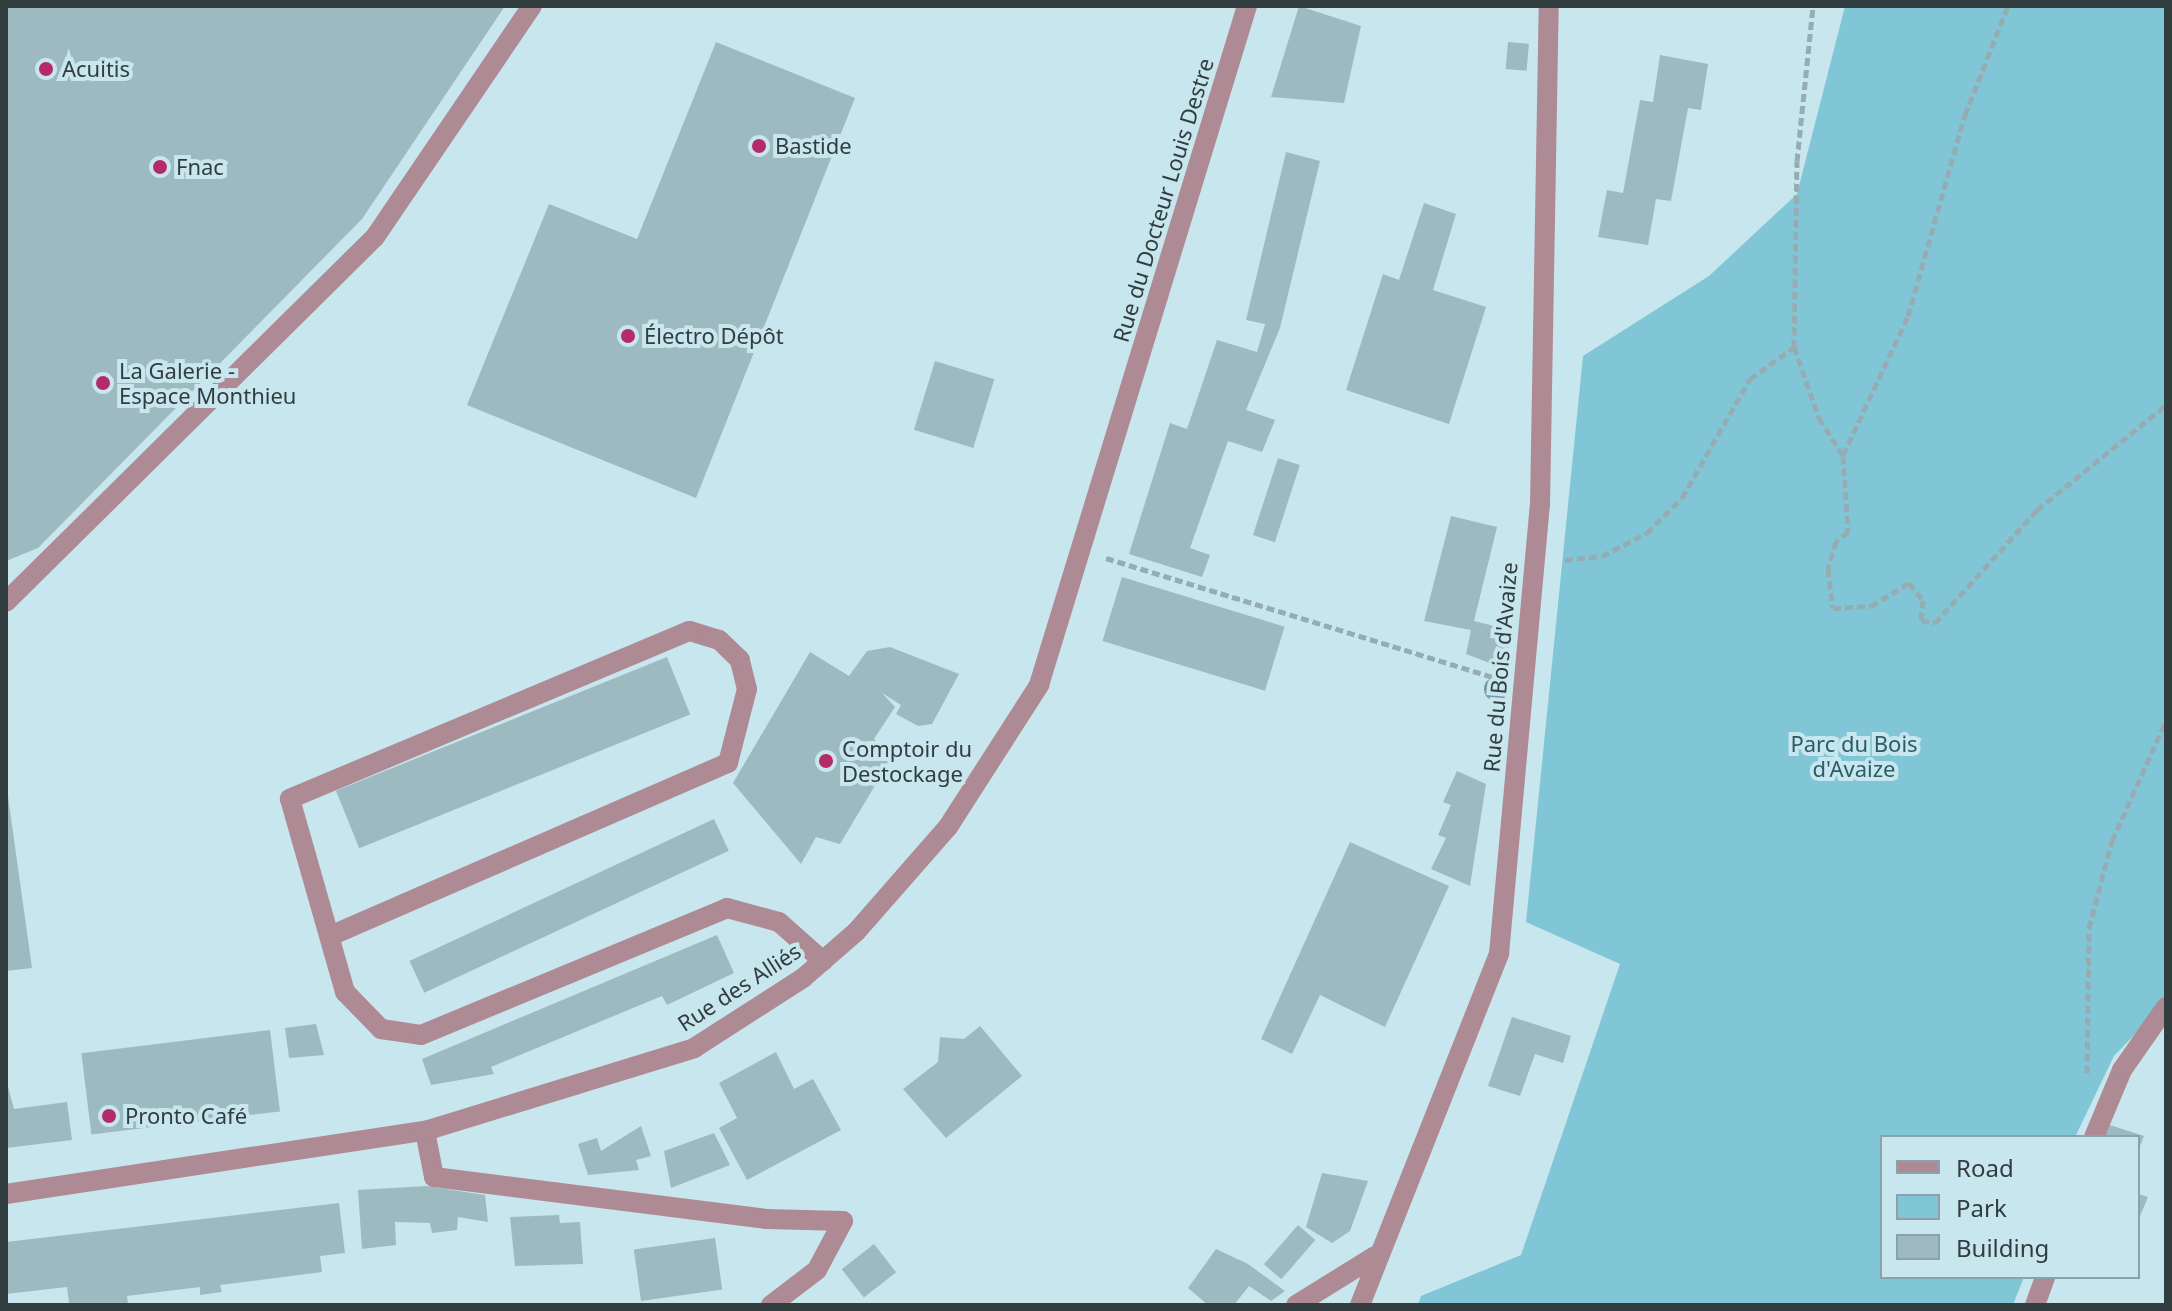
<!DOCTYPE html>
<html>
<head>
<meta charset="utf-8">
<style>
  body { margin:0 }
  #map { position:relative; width:2172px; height:1311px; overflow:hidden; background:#c8e6ed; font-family:"Noto Sans",sans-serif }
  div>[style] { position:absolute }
  .green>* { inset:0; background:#81c6d6 }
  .building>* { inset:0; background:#9ebac1; transform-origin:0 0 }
  .path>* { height:5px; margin-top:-2.5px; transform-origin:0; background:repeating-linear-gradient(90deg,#95acb2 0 8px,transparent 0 12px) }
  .minor>* { height:20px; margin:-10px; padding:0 10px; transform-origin:10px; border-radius:10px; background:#ae8a94 }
  .trees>* { width:24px; height:24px; margin:-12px; border-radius:50%; background:#739aa3 }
  .dots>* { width:22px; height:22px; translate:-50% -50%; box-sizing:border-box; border:4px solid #c8e6ed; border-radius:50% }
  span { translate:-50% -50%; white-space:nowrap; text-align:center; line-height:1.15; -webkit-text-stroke:8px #c8e6ed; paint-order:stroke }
  .poi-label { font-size:22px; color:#323d40 }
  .left { translate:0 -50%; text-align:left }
  .street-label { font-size:22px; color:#323d40 }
  .park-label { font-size:22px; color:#2d5c66 }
  .frame { position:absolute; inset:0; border:8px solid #323d40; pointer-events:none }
  .legend { position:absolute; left:1880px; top:1135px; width:260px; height:144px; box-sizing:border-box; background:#c8e6ed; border:2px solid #8ca2a8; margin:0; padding:10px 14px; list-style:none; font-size:24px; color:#323d40 }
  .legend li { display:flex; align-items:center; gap:16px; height:40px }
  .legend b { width:40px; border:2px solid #8ca2a8 }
</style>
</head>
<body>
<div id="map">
  <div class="green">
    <div style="clip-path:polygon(1845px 6px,2166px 6px,2166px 1002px,2114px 1056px,2075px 1137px,1882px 1137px,1882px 1277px,2024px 1277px,2013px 1305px,1418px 1305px,1421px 1296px,1521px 1255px,1620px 964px,1526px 922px,1583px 356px,1709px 276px,1797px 194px)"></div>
  </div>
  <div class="building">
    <div style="clip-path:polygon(6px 6px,505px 6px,362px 219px,38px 548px,6px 561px)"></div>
    <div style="clip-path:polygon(1299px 6px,1361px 26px,1344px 103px,1271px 97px)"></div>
    <div style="clip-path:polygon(716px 42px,855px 98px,696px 498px,467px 405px,549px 204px,637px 239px)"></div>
    <div style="left:1508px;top:42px;width:21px;height:27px;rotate:5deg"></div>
    <div style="clip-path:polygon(1660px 55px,1708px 64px,1701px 110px,1688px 108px,1671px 201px,1656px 199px,1648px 245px,1598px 237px,1607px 190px,1623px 193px,1640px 100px,1653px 102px)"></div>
    <div style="clip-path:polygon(1286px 152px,1320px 161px,1280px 328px,1246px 410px,1275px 420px,1262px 452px,1228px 441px,1190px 548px,1210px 555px,1202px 577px,1129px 554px,1170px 423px,1187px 429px,1217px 340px,1257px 352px,1265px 324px,1246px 320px)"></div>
    <div style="clip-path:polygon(1424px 203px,1456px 214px,1433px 290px,1486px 307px,1449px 424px,1346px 390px,1383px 274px,1399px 280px)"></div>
    <div style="left:935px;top:361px;width:62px;height:72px;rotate:17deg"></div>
    <div style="left:1278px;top:458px;width:23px;height:81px;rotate:18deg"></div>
    <div style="clip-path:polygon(1451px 516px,1497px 527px,1474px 621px,1510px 630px,1508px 670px,1466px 654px,1471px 630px,1424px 621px)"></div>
    <div style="left:1122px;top:577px;width:170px;height:67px;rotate:17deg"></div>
    <div style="clip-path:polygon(890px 647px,959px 674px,932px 724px,918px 726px,896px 714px,901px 705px,882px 693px,895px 707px,874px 739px,892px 757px,840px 844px,816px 837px,801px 864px,733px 783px,810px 652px,849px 676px,867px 651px)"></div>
    <div style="left:667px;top:657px;width:62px;height:357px;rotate:68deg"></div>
    <div style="clip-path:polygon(1457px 771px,1486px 784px,1470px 886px,1431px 869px,1446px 838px,1438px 835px,1451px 805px,1443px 802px)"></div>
    <div style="clip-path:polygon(6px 782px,32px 968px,6px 971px)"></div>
    <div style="left:714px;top:819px;width:35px;height:336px;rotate:65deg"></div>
    <div style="clip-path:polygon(1350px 842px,1449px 886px,1385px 1027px,1320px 995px,1292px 1054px,1261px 1039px)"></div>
    <div style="clip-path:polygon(717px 935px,734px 973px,667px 1005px,662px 996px,491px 1067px,494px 1074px,431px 1085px,422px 1059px)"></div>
    <div style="clip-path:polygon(1512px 1017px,1571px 1036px,1563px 1063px,1535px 1054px,1520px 1096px,1488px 1086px)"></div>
    <div style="clip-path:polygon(316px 1024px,324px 1055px,289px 1058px,285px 1028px)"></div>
    <div style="clip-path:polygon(980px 1026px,1022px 1076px,946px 1138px,903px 1089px,938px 1062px,940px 1037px,964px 1039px)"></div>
    <div style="left:270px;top:1030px;width:82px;height:190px;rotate:83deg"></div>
    <div style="clip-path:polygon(776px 1052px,794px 1089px,813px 1079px,841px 1130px,747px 1180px,719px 1128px,737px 1118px,719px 1083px)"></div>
    <div style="clip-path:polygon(6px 1079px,14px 1109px,67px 1102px,72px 1140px,6px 1148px)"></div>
    <div style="clip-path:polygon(2107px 1124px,2144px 1136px,2138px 1151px,2138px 1137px,2103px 1137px)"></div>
    <div style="clip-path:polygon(641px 1126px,651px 1156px,636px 1160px,639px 1170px,588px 1175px,578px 1144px,597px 1138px,601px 1151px)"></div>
    <div style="clip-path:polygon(714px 1133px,730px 1165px,671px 1188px,664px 1151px)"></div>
    <div style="clip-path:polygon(1322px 1173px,1368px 1181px,1350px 1231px,1332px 1243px,1306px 1227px)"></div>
    <div style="clip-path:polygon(426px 1186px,485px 1195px,488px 1222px,458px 1217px,457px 1230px,432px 1233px,430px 1223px,395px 1222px,396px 1245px,362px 1249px,358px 1190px)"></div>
    <div style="clip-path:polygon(2138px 1194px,2148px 1197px,2138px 1221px)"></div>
    <div style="clip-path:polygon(339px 1203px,345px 1253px,320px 1256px,322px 1272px,220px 1285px,222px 1292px,200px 1295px,200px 1287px,127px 1296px,128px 1304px,119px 1305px,69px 1303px,67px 1287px,6px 1294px,6px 1242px)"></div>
    <div style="clip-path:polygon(559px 1215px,560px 1223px,580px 1222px,583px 1264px,515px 1266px,510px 1217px)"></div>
    <div style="left:1298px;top:1225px;width:23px;height:52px;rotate:41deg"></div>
    <div style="left:715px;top:1238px;width:52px;height:82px;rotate:82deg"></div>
    <div style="left:874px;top:1244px;width:36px;height:41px;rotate:52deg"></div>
    <div style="clip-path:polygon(1216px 1249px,1248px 1264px,1285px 1291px,1271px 1301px,1249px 1286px,1234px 1305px,1208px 1305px,1188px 1288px)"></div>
  </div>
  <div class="path">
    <div style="left:1794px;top:347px;width:186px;rotate:-89.1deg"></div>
    <div style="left:1797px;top:161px;width:156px;rotate:-84.1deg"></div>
    <div style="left:1843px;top:455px;width:153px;rotate:-64.9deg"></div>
    <div style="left:1908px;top:316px;width:209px;rotate:-74.2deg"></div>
    <div style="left:1965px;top:115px;width:117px;rotate:-68.5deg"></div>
    <div style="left:1106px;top:558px;width:406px;rotate:17.1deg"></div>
    <div style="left:1565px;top:560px;width:37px;rotate:-6deg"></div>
    <div style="left:1602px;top:556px;width:51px;rotate:-27.1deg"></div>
    <div style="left:1647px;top:533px;width:49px;rotate:-45deg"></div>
    <div style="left:1682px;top:498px;width:137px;rotate:-60.3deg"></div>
    <div style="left:1750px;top:379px;width:54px;rotate:-36deg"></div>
    <div style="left:1794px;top:347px;width:75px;rotate:70.6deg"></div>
    <div style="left:1819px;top:418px;width:45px;rotate:57.7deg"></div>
    <div style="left:1843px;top:456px;width:76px;rotate:86.2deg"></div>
    <div style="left:1848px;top:532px;width:15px;rotate:143deg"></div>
    <div style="left:1836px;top:541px;width:29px;rotate:106deg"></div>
    <div style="left:1828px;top:569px;width:39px;rotate:83deg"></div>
    <div style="left:1833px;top:608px;width:38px;rotate:-3deg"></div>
    <div style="left:1871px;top:606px;width:44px;rotate:-31.2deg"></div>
    <div style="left:1909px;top:583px;width:22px;rotate:51deg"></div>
    <div style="left:1923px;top:600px;width:20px;rotate:96deg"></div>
    <div style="left:1921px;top:620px;width:14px;rotate:12deg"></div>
    <div style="left:1935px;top:623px;width:152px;rotate:-47.9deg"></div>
    <div style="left:2037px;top:510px;width:166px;rotate:-39.1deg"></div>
    <div style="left:2087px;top:1073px;width:145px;rotate:-89.2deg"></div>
    <div style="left:2089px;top:928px;width:90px;rotate:-75.2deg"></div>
    <div style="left:2112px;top:841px;width:132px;rotate:-65.8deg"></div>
  </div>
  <div class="minor">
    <div style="left:6px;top:602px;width:519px;rotate:-44.69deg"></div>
    <div style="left:375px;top:237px;width:279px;rotate:-55.8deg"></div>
    <div style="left:330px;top:936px;width:434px;rotate:-23.5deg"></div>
    <div style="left:728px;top:763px;width:76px;rotate:-75.6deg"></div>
    <div style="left:747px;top:689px;width:30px;rotate:-104deg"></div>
    <div style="left:740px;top:660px;width:29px;rotate:-136deg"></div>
    <div style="left:719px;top:640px;width:31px;rotate:-163deg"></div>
    <div style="left:689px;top:631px;width:433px;rotate:157.2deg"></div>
    <div style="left:290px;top:799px;width:201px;rotate:74.1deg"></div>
    <div style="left:345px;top:992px;width:52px;rotate:45.8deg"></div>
    <div style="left:381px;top:1029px;width:40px;rotate:8.5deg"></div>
    <div style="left:421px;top:1035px;width:331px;rotate:-22.5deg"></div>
    <div style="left:727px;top:908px;width:54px;rotate:15.1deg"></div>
    <div style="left:779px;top:922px;width:59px;rotate:41.6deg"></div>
    <div style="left:425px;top:1131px;width:47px;rotate:78.9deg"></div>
    <div style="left:434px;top:1177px;width:336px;rotate:7.2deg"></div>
    <div style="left:767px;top:1219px;width:76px;rotate:1.5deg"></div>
    <div style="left:843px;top:1221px;width:55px;rotate:118deg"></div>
    <div style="left:817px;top:1270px;width:58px;rotate:142.7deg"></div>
    <div style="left:2094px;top:1137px;width:73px;rotate:-67.3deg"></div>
    <div style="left:2122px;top:1070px;width:77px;rotate:-55.1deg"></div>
    <div style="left:6px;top:1194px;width:424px;rotate:-8.6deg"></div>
    <div style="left:425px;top:1131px;width:282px;rotate:-17.1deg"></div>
    <div style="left:694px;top:1048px;width:130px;rotate:-32.7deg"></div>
    <div style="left:803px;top:978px;width:70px;rotate:-41deg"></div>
    <div style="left:856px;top:932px;width:140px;rotate:-48.8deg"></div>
    <div style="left:948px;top:827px;width:169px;rotate:-57.3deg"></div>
    <div style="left:1039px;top:685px;width:710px;rotate:-72.97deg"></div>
    <div style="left:1296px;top:1305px;width:93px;rotate:-31.8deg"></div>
    <div style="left:1360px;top:1305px;width:378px;rotate:-68.4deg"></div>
    <div style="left:1499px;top:954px;width:451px;rotate:-84.8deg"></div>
    <div style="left:1540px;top:505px;width:499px;rotate:-89deg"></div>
    <div style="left:2035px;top:1305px;width:30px;rotate:-70deg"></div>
  </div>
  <div class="trees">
    <div style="left:1496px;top:689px"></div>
  </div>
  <div class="dots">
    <div style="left:46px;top:69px;background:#b52b68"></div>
    <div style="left:759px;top:146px;background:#b52b68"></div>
    <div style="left:160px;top:167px;background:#b52b68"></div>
    <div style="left:628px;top:336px;background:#b52b68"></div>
    <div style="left:103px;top:383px;background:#b52b68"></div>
    <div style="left:826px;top:761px;background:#b52b68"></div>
    <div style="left:109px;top:1116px;background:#b52b68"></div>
  </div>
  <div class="poi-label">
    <span class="left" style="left:62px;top:69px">Acuitis</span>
    <span class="left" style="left:775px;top:146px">Bastide</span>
    <span class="left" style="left:176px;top:167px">Fnac</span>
    <span class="left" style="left:644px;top:336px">Électro Dépôt</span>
    <span class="left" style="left:119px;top:383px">La Galerie -<br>Espace Monthieu</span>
    <span class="left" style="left:842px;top:761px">Comptoir du<br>Destockage</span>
    <span class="left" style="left:125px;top:1116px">Pronto Café</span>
  </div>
  <div class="street-label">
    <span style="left:1163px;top:200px;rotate:-73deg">Rue du Docteur Louis Destre</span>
    <span style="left:1500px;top:667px;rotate:-85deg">Rue du Bois d'Avaize</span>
    <span style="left:739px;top:987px;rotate:-33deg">Rue des Alliés</span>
  </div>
  <div class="park-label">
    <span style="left:1854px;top:756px">Parc du Bois<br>d'Avaize</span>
  </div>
  <div class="frame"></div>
  <ul class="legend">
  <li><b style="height:10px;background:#ae8a94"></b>Road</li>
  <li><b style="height:22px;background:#81c6d6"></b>Park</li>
  <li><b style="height:22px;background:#9ebac1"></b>Building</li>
  </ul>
</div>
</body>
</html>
